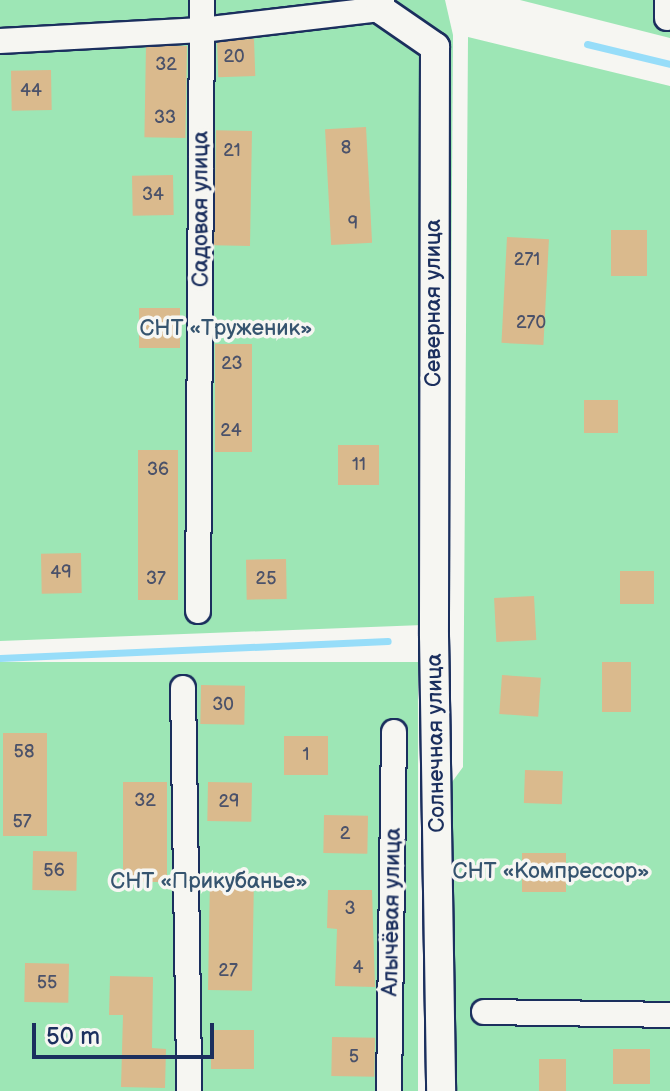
<!DOCTYPE html>
<html>
<head>
<meta charset="utf-8">
<style>
  body { margin:0 }
  #map { position:relative; width:670px; height:1091px; overflow:hidden; background:#f6f6f2; font-family:"Balsamiq Sans",sans-serif }
  div>[style] { position:absolute }
  .green>* { inset:0; background:#9de6b5; transform-origin:0 0 }
  .stream>* { height:7px; margin:-3.5px; padding:0 3.5px; transform-origin:3.5px; border-radius:3.5px; background:#97ddf9 }
  .building>* { inset:0; background:#daba8d; transform-origin:0 0 }
  .roads { filter:drop-shadow(2px 0 #1b2f5e) drop-shadow(-2px 0 #1b2f5e) drop-shadow(0 2px #1b2f5e) drop-shadow(0 -2px #1b2f5e) }
  .minor>* { height:24px; margin:-12px; padding:0 12px; transform-origin:12px; border-radius:12px; background:#f6f6f2 }
  .tertiary>* { height:28px; margin:-14px; padding:0 14px; transform-origin:14px; border-radius:14px; background:#f6f6f2 }
  span { translate:-50% -50%; white-space:nowrap; text-align:center; line-height:1.15; -webkit-text-stroke:7px #f6f6f2; paint-order:stroke }
  .number-label { font-size:18px; color:#4b526a }
  .number-label span { -webkit-text-stroke-width:0 }
  .street-label { font-size:22px; color:#1b2f5e }
  .park-label { font-size:22px; color:#35546f }
  .scale { position:absolute; left:32px; top:1023px; width:182px; height:36px; box-sizing:border-box; border:4px solid #1b2f5e; border-top:0; padding-left:10px; font-size:24px; line-height:28px; white-space:nowrap; color:#1b2f5e; -webkit-text-stroke:6px #f6f6f2; paint-order:stroke }
</style>
</head>
<body>
<div id="map">
  <div class="green">
    <div style="clip-path:polygon(0 0,445px 0,453px 35px,449px 624px,0 641px)"></div>
    <div style="clip-path:polygon(520px 0,670px 0,670px 38px)"></div>
    <div style="clip-path:polygon(468px 37px,670px 86px,670px 1091px,430px 1091px,430px 812px,463px 767px)"></div>
    <div style="left:418px;top:662px;width:429px;height:418px;rotate:90deg"></div>
  </div>
  <div class="stream">
    <div style="left:587px;top:44px;width:85px;rotate:13.5deg"></div>
    <div style="left:0;top:658px;width:388px;rotate:-2.5deg"></div>
  </div>
  <div class="building">
    <div style="left:254px;top:39px;width:37px;height:37px;rotate:88deg"></div>
    <div style="left:187px;top:46px;width:92px;height:41px;rotate:91deg"></div>
    <div style="left:51px;top:70px;width:40px;height:40px;rotate:89deg"></div>
    <div style="left:366px;top:127px;width:116px;height:41px;rotate:87deg"></div>
    <div style="left:252px;top:131px;width:115px;height:36px;rotate:91deg"></div>
    <div style="left:173px;top:175px;width:40px;height:41px;rotate:89deg"></div>
    <div style="left:647px;top:230px;width:46px;height:36px;rotate:90deg"></div>
    <div style="left:507px;top:237px;width:42px;height:106px;rotate:3deg"></div>
    <div style="left:180px;top:308px;width:40px;height:41px;rotate:90deg"></div>
    <div style="left:215px;top:344px;width:37px;height:108px"></div>
    <div style="left:584px;top:400px;width:34px;height:33px"></div>
    <div style="left:379px;top:445px;width:40px;height:41px;rotate:90deg"></div>
    <div style="left:138px;top:450px;width:40px;height:150px"></div>
    <div style="left:81px;top:553px;width:40px;height:40px;rotate:89deg"></div>
    <div style="left:286px;top:559px;width:40px;height:40px;rotate:89deg"></div>
    <div style="left:654px;top:571px;width:33px;height:34px;rotate:90deg"></div>
    <div style="left:534px;top:596px;width:44px;height:40px;rotate:87deg"></div>
    <div style="left:602px;top:662px;width:29px;height:50px"></div>
    <div style="left:502px;top:675px;width:39px;height:39px;rotate:4deg"></div>
    <div style="left:201px;top:685px;width:44px;height:39px;rotate:1deg"></div>
    <div style="left:3px;top:733px;width:44px;height:103px"></div>
    <div style="left:284px;top:736px;width:44px;height:39px"></div>
    <div style="left:525px;top:770px;width:38px;height:33px;rotate:2deg"></div>
    <div style="left:123px;top:782px;width:44px;height:100px"></div>
    <div style="left:208px;top:782px;width:44px;height:39px;rotate:1deg"></div>
    <div style="left:324px;top:815px;width:44px;height:38px;rotate:1deg"></div>
    <div style="left:33px;top:851px;width:44px;height:39px;rotate:1deg"></div>
    <div style="left:522px;top:853px;width:44px;height:39px"></div>
    <div style="left:210px;top:877px;width:44px;height:113px;rotate:1deg"></div>
    <div style="clip-path:polygon(328px 890px,372px 890px,375px 987px,335px 986px,337px 929px,327px 928px)"></div>
    <div style="left:25px;top:963px;width:44px;height:39px;rotate:1deg"></div>
    <div style="clip-path:polygon(110px 976px,153px 977px,152px 1048px,166px 1049px,165px 1088px,121px 1087px,123px 1015px,109px 1015px)"></div>
    <div style="left:211px;top:1030px;width:43px;height:39px"></div>
    <div style="left:332px;top:1037px;width:43px;height:39px;rotate:1deg"></div>
    <div style="left:613px;top:1049px;width:37px;height:35px"></div>
    <div style="left:539px;top:1059px;width:27px;height:32px"></div>
  </div>
  <div class="roads">
    <div class="minor">
      <div style="left:667px;top:0;width:18px;rotate:90deg"></div>
      <div style="left:0;top:41px;width:202px;rotate:-3.1deg"></div>
      <div style="left:202px;top:30px;width:179px;rotate:-6.7deg"></div>
      <div style="left:198px;top:611px;width:611px;rotate:-89.62deg"></div>
      <div style="left:183px;top:688px;width:403px;rotate:89.1deg"></div>
      <div style="left:484px;top:1012px;width:186px;rotate:0.9deg"></div>
      <div style="left:389px;top:1091px;width:359px;rotate:-89.2deg"></div>
    </div>
    <div class="tertiary">
      <div style="left:380px;top:0;width:9px;rotate:90deg"></div>
      <div style="left:380px;top:9px;width:67px;rotate:34.6deg"></div>
      <div style="left:435px;top:47px;width:589px;rotate:90.1deg"></div>
      <div style="left:434px;top:636px;width:455px;rotate:89.1deg"></div>
    </div>
  </div>
  <div class="number-label">
    <span style="left:234px;top:57px">20</span>
    <span style="left:166px;top:65px">32</span>
    <span style="left:31px;top:91px">44</span>
    <span style="left:165px;top:118px">33</span>
    <span style="left:346px;top:148px">8</span>
    <span style="left:232px;top:151px">21</span>
    <span style="left:153px;top:195px">34</span>
    <span style="left:353px;top:224px">9</span>
    <span style="left:527px;top:260px">271</span>
    <span style="left:531px;top:323px">270</span>
    <span style="left:232px;top:364px">23</span>
    <span style="left:231px;top:431px">24</span>
    <span style="left:359px;top:465px">11</span>
    <span style="left:158px;top:470px">36</span>
    <span style="left:61px;top:573px">49</span>
    <span style="left:156px;top:579px">37</span>
    <span style="left:266px;top:579px">25</span>
    <span style="left:223px;top:705px">30</span>
    <span style="left:24px;top:752px">58</span>
    <span style="left:306px;top:755px">1</span>
    <span style="left:145px;top:801px">32</span>
    <span style="left:229px;top:802px">29</span>
    <span style="left:22px;top:822px">57</span>
    <span style="left:345px;top:834px">2</span>
    <span style="left:54px;top:871px">56</span>
    <span style="left:350px;top:909px">3</span>
    <span style="left:358px;top:968px">4</span>
    <span style="left:228px;top:971px">27</span>
    <span style="left:47px;top:983px">55</span>
    <span style="left:354px;top:1057px">5</span>
  </div>
  <div class="street-label">
    <span style="left:201px;top:209px;rotate:-90deg">Садовая улица</span>
    <span style="left:434px;top:303px;rotate:-90deg">Северная улица</span>
    <span style="left:436px;top:743px;rotate:-91deg">Солнечная улица</span>
    <span style="left:392px;top:912px;rotate:-89deg">Алычёвая улица</span>
  </div>
  <div class="park-label">
    <span style="left:226px;top:329px">СНТ «Труженик»</span>
    <span style="left:551px;top:872px">СНТ «Компрессор»</span>
    <span style="left:209px;top:882px">СНТ «Прикубанье»</span>
  </div>
  <div class="scale">50 m</div>
</div>
</body>
</html>
